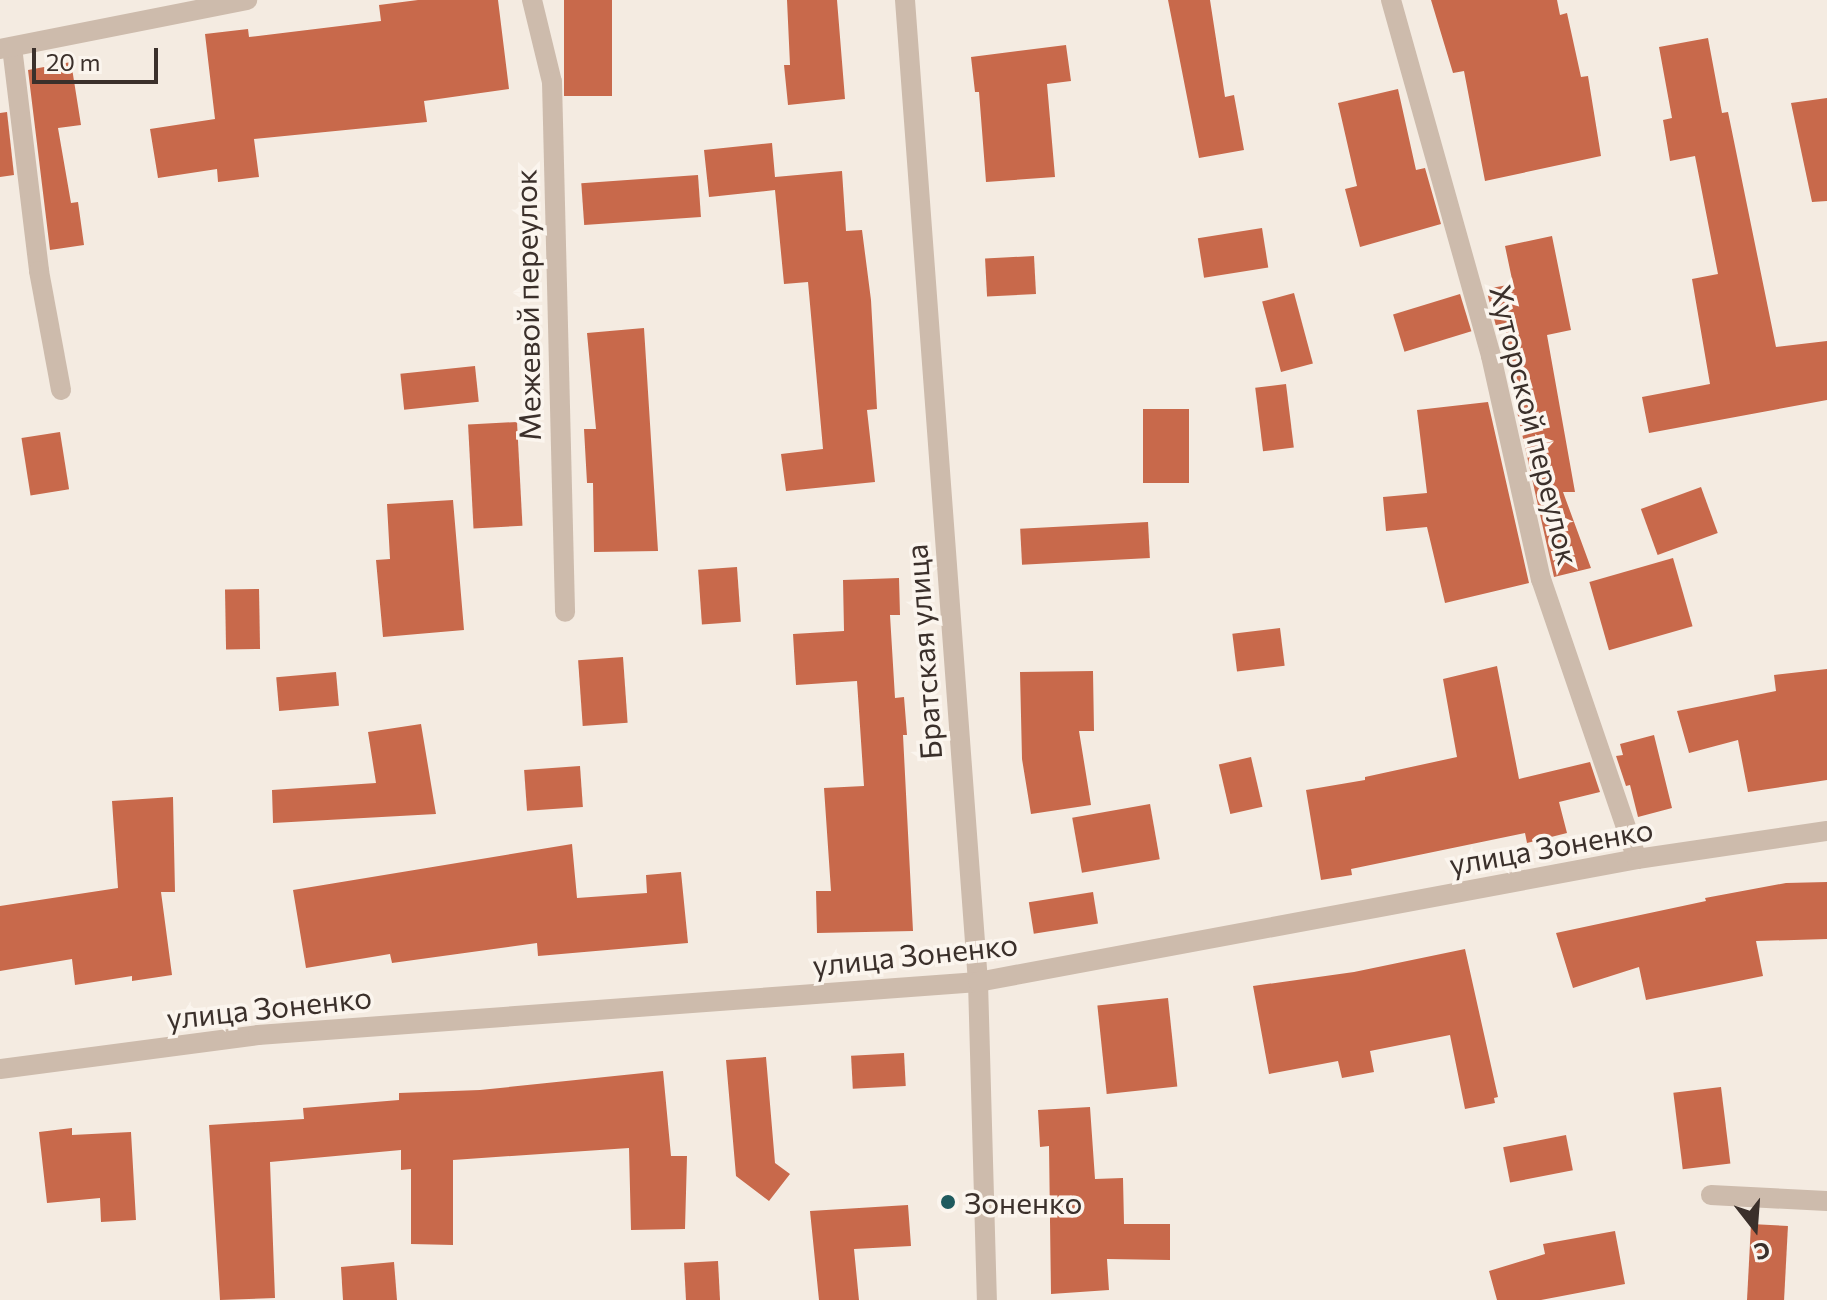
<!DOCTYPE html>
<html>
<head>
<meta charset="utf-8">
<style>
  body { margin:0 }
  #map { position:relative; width:1827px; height:1300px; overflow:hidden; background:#f4ebe1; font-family:Commissioner,sans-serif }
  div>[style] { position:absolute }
  .building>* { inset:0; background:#c8694b; transform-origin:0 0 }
  .service>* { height:20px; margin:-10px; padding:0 10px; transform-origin:10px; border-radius:10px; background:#cdbbac }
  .minor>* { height:20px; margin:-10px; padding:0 10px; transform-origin:10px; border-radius:10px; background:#cdbbac }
  .dots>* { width:22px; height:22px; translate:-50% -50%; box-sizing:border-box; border:4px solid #fbf5ee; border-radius:50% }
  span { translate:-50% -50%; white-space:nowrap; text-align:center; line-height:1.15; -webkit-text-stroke:7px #fbf5ee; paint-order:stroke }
  .street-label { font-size:30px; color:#3b302b }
  .poi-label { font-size:30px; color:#3b302b }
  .left { translate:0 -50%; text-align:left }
  .north { position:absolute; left:1715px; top:1188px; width:80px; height:80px; -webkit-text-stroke:6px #fbf5ee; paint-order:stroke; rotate:163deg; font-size:22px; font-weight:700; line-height:32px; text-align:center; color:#3b302b }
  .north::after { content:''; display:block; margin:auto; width:28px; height:36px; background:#3b302b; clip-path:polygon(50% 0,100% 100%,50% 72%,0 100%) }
  .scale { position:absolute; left:32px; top:48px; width:126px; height:36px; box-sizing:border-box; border:4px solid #3b302b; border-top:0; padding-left:10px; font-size:24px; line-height:28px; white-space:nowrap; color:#3b302b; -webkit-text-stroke:6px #fbf5ee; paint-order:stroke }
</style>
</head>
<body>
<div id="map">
  <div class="building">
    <div style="clip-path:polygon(418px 0,498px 0,509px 89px,424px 101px,427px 122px,254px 139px,259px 177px,218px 182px,217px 169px,158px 178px,150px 129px,215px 119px,205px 34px,248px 29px,249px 37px,381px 21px,379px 5px)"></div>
    <div style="left:564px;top:0;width:48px;height:96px"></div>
    <div style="clip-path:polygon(787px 0,837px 0,845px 99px,788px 105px,784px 65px,790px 65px)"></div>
    <div style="clip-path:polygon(1168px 0,1210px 0,1225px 97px,1234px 95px,1244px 150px,1199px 158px)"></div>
    <div style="clip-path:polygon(1431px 0,1557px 0,1560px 15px,1567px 13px,1581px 77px,1588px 76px,1601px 156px,1485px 181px,1464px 71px,1453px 73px)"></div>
    <div style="clip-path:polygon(1708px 38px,1722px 113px,1728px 112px,1776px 347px,1827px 341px,1827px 400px,1649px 433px,1642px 397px,1710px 384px,1692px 279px,1718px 274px,1695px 156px,1670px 161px,1663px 120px,1672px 118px,1659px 47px)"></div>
    <div style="clip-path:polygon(1066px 45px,1071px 81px,1047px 84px,1055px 177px,986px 182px,979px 92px,975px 92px,971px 57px)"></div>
    <div style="clip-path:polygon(71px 62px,81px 125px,58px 128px,71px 203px,78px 202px,84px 245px,50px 250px,28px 70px)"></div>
    <div style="clip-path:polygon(1398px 89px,1416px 170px,1425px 168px,1441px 224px,1360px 247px,1345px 189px,1357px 186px,1338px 103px)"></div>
    <div style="clip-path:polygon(1827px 98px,1827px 201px,1812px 202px,1791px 103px)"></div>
    <div style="clip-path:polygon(7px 112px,14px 175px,0 177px,0 113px)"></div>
    <div style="clip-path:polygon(772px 143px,775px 177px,842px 171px,846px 231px,862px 230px,871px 300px,877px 409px,867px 410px,875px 482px,786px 491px,781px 454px,823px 449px,808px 282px,784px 284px,775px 190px,709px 197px,704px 150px)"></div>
    <div style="left:698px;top:175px;width:42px;height:117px;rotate:86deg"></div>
    <div style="left:1262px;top:228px;width:40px;height:65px;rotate:81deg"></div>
    <div style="clip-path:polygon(1552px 236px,1571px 330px,1547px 335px,1575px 492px,1563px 492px,1591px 568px,1554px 577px,1514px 398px,1518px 398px,1505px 325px,1496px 326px,1486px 289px,1513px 284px,1505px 246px)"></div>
    <div style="left:1034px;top:256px;width:38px;height:49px;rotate:87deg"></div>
    <div style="left:1294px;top:293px;width:73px;height:33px;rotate:75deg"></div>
    <div style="left:1460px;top:294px;width:39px;height:70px;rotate:73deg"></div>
    <div style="clip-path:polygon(644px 328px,658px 551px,594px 552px,593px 483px,587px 483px,584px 429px,596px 429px,587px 333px)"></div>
    <div style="left:475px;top:366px;width:36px;height:75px;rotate:84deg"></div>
    <div style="left:1286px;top:384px;width:64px;height:31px;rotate:83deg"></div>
    <div style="clip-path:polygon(1488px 402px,1529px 583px,1445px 603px,1427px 527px,1386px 531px,1383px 497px,1427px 493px,1417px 410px)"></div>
    <div style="left:1143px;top:409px;width:46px;height:74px"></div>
    <div style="left:517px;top:422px;width:104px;height:49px;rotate:87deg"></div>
    <div style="left:60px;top:432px;width:58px;height:39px;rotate:81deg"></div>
    <div style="left:1701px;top:487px;width:49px;height:64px;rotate:70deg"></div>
    <div style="clip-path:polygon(453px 500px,464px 630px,383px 637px,376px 560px,390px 559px,387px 504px)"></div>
    <div style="left:1148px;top:522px;width:36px;height:128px;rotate:87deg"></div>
    <div style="left:1673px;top:558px;width:71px;height:87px;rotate:74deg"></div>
    <div style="left:737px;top:567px;width:55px;height:39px;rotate:86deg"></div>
    <div style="clip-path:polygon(899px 578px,900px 615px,890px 615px,895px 698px,904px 697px,907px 735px,903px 735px,913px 931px,817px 933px,816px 891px,831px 891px,824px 788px,864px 786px,857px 681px,796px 685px,793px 634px,844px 631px,843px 580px)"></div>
    <div style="left:259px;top:589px;width:60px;height:34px;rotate:89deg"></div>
    <div style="left:1280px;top:628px;width:38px;height:48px;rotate:83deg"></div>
    <div style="left:623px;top:657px;width:66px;height:45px;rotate:86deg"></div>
    <div style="clip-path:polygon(1497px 666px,1519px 779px,1590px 762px,1600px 792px,1559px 802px,1567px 833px,1527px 843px,1525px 833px,1351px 869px,1352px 875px,1321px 880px,1306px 790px,1365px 780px,1365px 777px,1457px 757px,1443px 679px)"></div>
    <div style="clip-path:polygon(1827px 669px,1827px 780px,1748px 792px,1738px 740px,1689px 753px,1677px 711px,1776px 691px,1774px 675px)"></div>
    <div style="clip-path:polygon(1093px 671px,1094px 731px,1079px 731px,1091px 805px,1031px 814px,1022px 759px,1020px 672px)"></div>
    <div style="left:336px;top:672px;width:34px;height:60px;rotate:85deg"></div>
    <div style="clip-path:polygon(421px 724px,436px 814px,273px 823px,272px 790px,376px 783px,368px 732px)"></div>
    <div style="clip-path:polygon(1654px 735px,1672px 808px,1638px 817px,1630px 785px,1626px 786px,1616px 756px,1623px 755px,1620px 744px)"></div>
    <div style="left:1251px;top:757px;width:51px;height:33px;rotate:77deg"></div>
    <div style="left:580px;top:766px;width:41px;height:56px;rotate:86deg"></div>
    <div style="clip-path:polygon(173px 797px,175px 892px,161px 892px,172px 975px,132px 981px,132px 976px,75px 985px,72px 959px,0 971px,0 906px,118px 888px,112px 801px)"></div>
    <div style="left:1150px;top:804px;width:56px;height:79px;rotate:80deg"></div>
    <div style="clip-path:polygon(572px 844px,577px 898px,647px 893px,646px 875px,681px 872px,688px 943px,538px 956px,537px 943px,392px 963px,390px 954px,306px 968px,293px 890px)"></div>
    <div style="clip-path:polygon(1827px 882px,1827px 939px,1756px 941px,1763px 976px,1646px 1000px,1639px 967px,1573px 988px,1556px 933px,1706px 901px,1705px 898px,1786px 883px)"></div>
    <div style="left:1093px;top:892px;width:32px;height:65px;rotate:81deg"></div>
    <div style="clip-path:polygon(1465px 949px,1498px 1097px,1494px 1098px,1495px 1103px,1465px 1109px,1450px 1035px,1370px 1051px,1374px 1072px,1342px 1078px,1338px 1061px,1269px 1074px,1253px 986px,1354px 972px)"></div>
    <div style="left:1168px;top:998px;width:89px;height:71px;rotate:84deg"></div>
    <div style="left:904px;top:1053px;width:33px;height:53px;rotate:87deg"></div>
    <div style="clip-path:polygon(766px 1057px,775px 1163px,790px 1174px,769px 1201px,736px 1176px,726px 1060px)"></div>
    <div style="clip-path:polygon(663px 1071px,671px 1156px,687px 1156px,685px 1229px,631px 1230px,629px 1148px,453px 1160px,453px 1245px,411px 1244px,411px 1169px,401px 1170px,401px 1150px,270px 1162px,275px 1298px,220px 1300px,209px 1125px,304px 1119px,303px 1108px,399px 1100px,399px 1093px,480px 1090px)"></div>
    <div style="left:1721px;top:1087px;width:77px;height:48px;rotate:83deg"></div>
    <div style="clip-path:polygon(1090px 1107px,1095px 1179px,1123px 1178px,1124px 1224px,1170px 1224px,1170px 1260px,1107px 1259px,1109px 1290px,1051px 1294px,1049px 1146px,1040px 1147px,1038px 1110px)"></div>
    <div style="clip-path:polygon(72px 1128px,72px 1135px,131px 1132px,136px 1220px,101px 1222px,100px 1198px,47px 1203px,39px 1132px)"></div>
    <div style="left:1566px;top:1135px;width:36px;height:64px;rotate:79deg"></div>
    <div style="clip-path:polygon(908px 1205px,911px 1246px,854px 1249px,859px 1300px,819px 1300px,810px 1211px)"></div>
    <div style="left:1751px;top:1224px;width:37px;height:76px;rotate:3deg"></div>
    <div style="clip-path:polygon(1615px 1231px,1625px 1284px,1541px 1300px,1497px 1300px,1489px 1271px,1545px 1254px,1543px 1244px)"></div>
    <div style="left:718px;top:1261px;width:39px;height:34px;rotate:87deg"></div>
    <div style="clip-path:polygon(394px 1262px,397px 1300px,343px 1300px,341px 1267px)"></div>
  </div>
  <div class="service">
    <div style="left:12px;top:47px;width:226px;rotate:83.1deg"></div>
    <div style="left:39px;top:271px;width:121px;rotate:79.5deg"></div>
    <div style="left:1711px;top:1195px;width:116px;rotate:3deg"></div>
  </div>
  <div class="minor">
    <div style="left:532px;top:0;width:84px;rotate:76.3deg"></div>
    <div style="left:552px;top:82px;width:530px;rotate:88.59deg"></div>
    <div style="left:905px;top:0;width:985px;rotate:85.75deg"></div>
    <div style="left:978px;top:982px;width:318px;rotate:88.4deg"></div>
    <div style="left:1391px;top:0;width:370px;rotate:74.3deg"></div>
    <div style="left:1491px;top:356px;width:229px;rotate:77.4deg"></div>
    <div style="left:1541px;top:579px;width:296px;rotate:71.1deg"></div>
    <div style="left:0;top:49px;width:252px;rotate:-11.2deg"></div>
    <div style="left:0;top:1069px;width:260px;rotate:-7.5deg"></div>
    <div style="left:258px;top:1035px;width:722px;rotate:-4.21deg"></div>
    <div style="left:978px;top:982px;width:670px;rotate:-10.57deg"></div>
    <div style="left:1637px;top:859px;width:192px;rotate:-8.4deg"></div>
  </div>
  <div class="dots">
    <div style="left:948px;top:1202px;background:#1f5a5e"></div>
  </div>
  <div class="street-label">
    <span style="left:527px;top:305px;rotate:-91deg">Межевой переулок</span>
    <span style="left:1535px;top:425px;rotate:76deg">Хуторской переулок</span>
    <span style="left:923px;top:652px;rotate:-94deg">Братская улица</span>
    <span style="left:1551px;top:846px;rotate:-10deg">улица Зоненко</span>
    <span style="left:915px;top:954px;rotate:-6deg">улица Зоненко</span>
    <span style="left:269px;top:1007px;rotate:-6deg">улица Зоненко</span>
  </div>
  <div class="poi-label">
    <span class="left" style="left:964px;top:1202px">Зоненко</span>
  </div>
  <div class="north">С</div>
  <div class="scale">20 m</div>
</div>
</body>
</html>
